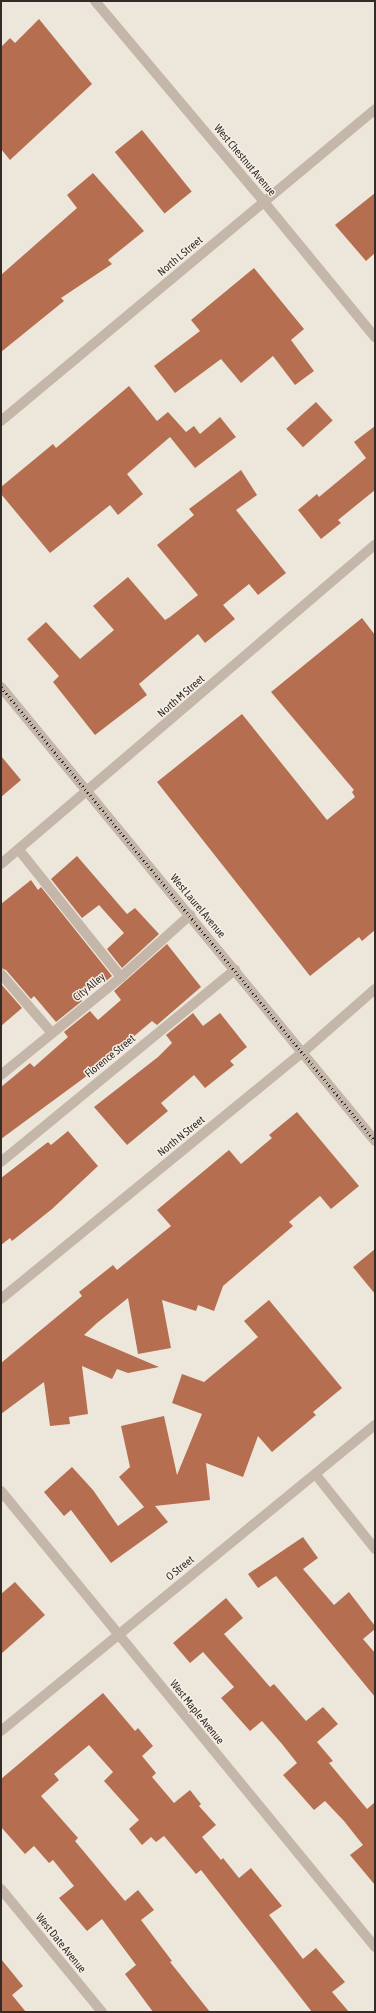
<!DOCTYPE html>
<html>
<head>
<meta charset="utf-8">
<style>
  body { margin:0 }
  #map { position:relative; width:376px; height:2013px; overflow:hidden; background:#ede6da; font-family:"Asap Condensed",sans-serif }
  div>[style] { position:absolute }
  .building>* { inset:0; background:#b56f50; transform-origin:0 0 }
  .minor>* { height:10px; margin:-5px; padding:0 5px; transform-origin:5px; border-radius:5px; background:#c4b6a8 }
  .rail>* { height:3px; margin-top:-1.5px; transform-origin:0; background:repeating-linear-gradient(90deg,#322b27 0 1px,transparent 0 4px) }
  span { translate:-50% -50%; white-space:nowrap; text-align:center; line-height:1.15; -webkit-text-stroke:3px #f6efe6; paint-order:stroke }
  .street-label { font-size:11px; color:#322b27 }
  .frame { position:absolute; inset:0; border:2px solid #322b27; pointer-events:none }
</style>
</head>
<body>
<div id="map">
  <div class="building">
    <div style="clip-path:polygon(39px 19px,92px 84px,10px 160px,1px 149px,1px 47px,10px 38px,15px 43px)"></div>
    <div style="left:142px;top:130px;width:79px;height:35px;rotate:51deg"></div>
    <div style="clip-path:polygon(93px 173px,144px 231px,108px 260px,112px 264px,61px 298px,64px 301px,1px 352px,1px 275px,77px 208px,67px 195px)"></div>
    <div style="clip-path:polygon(375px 193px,375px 253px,366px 261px,335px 225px)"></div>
    <div style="clip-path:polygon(254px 268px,304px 329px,291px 340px,314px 371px,295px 385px,273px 356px,241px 383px,221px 359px,175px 393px,154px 366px,200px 331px,191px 320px)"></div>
    <div style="clip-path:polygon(129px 386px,157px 421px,168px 412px,186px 432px,194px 426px,200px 434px,220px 417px,236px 437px,195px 468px,170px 437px,127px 474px,143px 494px,118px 515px,110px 505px,50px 553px,1px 494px,1px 487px,53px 444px,56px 448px)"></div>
    <div style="left:316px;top:402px;width:25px;height:40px;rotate:48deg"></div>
    <div style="clip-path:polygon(375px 426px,375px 490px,338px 520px,341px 523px,321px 539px,298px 510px,317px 494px,319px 497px,366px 458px,354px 442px)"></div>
    <div style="clip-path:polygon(241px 470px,257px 495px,236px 510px,286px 573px,258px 595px,249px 584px,223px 605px,235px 619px,205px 643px,198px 634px,139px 684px,147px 695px,95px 735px,53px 682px,59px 676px,27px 639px,46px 622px,80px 659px,114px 630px,93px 606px,128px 577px,165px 620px,170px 617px,198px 595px,157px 545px,194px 515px,189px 509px)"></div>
    <div style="clip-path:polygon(362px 618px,375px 635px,375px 930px,362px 941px,359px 937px,310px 976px,157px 782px,242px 714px,327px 820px,355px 797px,352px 792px,354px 790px,271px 692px)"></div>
    <div style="clip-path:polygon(1px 756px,21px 780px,1px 797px)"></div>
    <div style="clip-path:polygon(77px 856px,127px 914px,135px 908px,159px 934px,122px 968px,107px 949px,124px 933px,99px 905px,82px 918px,51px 879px)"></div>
    <div style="clip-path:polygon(31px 880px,38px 890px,41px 887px,112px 976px,106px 981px,102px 977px,78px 995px,82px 1001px,56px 1022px,34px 996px,31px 999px,6px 970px,1px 968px,1px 904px)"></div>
    <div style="clip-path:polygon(167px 944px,201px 987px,157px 1025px,152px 1021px,88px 1075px,1px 1139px,1px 1087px,30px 1063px,34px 1067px,68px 1037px,64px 1032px,90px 1011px,98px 1020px,121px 1000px,114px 991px)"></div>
    <div style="clip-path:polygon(1px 984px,22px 1008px,1px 1026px)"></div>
    <div style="clip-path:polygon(193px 1013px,203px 1026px,220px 1013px,247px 1047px,230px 1061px,234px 1065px,205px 1088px,194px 1075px,161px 1103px,168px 1111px,127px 1145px,94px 1107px,158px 1057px,172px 1043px,166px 1035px)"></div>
    <div style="clip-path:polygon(297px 1112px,359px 1186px,331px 1209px,320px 1196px,289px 1222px,293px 1226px,223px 1286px,214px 1311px,198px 1305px,196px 1311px,162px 1300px,171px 1348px,138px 1354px,128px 1298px,97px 1323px,84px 1335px,159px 1367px,128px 1373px,117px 1369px,112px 1379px,82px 1366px,88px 1414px,69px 1417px,70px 1424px,50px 1426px,44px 1382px,1px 1414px,1px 1363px,82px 1296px,79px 1292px,113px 1265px,117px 1270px,171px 1226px,157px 1210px,229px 1150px,241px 1164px,272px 1138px,269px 1135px)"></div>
    <div style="clip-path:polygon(68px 1131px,98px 1166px,52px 1209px,12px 1241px,10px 1238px,1px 1245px,1px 1178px,48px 1142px,51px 1145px)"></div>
    <div style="clip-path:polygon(375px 1249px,375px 1294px,353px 1267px)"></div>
    <div style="clip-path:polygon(269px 1300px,342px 1388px,313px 1412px,316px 1415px,272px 1452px,258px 1436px,243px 1477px,206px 1463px,210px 1500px,155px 1506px,168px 1522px,111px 1563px,71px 1510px,64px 1516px,44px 1492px,72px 1467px,93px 1490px,118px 1526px,144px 1507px,119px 1477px,130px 1467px,121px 1426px,164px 1416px,177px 1475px,202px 1414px,172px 1403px,182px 1374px,204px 1382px,258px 1337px,244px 1321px)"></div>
    <div style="clip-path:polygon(303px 1537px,318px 1558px,303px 1569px,334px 1605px,349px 1592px,375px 1626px,375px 1629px,363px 1639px,375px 1653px,375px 1697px,276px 1576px,258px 1588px,248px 1574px)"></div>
    <div style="clip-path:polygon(15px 1582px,45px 1615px,1px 1654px,1px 1594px)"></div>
    <div style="clip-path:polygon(226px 1598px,243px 1618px,224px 1634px,270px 1687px,274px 1684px,306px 1721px,323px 1707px,338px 1724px,317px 1742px,333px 1761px,329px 1763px,367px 1809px,375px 1802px,375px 1885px,350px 1855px,363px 1845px,344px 1821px,325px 1801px,314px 1810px,283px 1775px,297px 1763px,282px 1744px,262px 1721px,250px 1731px,234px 1713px,221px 1698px,234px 1687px,203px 1652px,190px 1663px,173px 1643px)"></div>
    <div style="clip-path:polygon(103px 1693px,135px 1731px,138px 1728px,153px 1746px,142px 1756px,156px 1773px,152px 1777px,174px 1803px,190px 1790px,201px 1804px,199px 1806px,216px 1825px,202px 1837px,221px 1860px,223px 1858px,239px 1878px,251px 1868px,282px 1906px,269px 1915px,303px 1959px,316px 1948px,345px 1982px,332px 1992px,349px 2012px,312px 2012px,201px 1870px,196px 1874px,164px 1836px,156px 1842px,151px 1837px,142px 1845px,129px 1829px,139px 1820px,104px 1781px,113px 1772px,89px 1745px,54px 1774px,59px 1780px,41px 1796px,78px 1838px,75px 1841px,125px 1901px,138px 1890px,154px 1910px,141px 1920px,172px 1961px,170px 1962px,210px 2012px,153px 2012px,125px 1974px,136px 1965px,102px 1919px,87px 1931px,59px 1898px,74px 1886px,53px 1860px,49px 1863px,34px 1846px,25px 1854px,1px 1827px,1px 1779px)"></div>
    <div style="clip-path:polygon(1px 1959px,23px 1986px,12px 1995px,26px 2012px,1px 2012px)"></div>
  </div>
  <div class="minor">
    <div style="left:95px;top:1px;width:263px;rotate:49.9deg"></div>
    <div style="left:264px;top:202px;width:175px;rotate:50.6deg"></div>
    <div style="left:1px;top:421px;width:487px;rotate:-39.8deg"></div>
    <div style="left:1px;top:687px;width:588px;rotate:50.52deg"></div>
    <div style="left:19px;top:850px;width:163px;rotate:51.2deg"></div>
    <div style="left:1px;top:864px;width:492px;rotate:-40.5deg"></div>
    <div style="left:1px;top:974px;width:78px;rotate:49.2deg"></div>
    <div style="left:1px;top:1075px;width:155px;rotate:-39.2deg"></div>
    <div style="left:121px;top:977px;width:93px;rotate:-41.9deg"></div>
    <div style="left:1px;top:1162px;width:303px;rotate:-39.4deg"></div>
    <div style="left:1px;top:1299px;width:389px;rotate:-39.3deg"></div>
    <div style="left:302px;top:1053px;width:97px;rotate:-41.2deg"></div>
    <div style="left:316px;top:1475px;width:95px;rotate:51.4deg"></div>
    <div style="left:1px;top:1491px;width:590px;rotate:50.64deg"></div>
    <div style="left:1px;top:1731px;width:483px;rotate:-39.3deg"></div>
    <div style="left:1px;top:1889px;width:159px;rotate:50.6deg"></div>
  </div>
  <div class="rail">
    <div style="left:1px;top:687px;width:588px;rotate:50.52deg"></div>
  </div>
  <div class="street-label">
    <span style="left:245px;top:160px;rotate:50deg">West Chestnut Avenue</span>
    <span style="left:180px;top:256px;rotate:-40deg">North L Street</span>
    <span style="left:181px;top:696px;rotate:-41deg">North M Street</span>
    <span style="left:198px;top:906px;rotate:50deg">West Laurel Avenue</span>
    <span style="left:89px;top:987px;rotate:-39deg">City Alley</span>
    <span style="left:110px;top:1056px;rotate:-39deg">Florence Street</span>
    <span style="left:181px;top:1136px;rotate:-39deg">North N Street</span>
    <span style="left:180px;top:1568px;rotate:-39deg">O Street</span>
    <span style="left:197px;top:1712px;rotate:51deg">West Maple Avenue</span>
    <span style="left:61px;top:1943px;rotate:51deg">West Date Avenue</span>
  </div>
  <div class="frame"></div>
</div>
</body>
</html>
